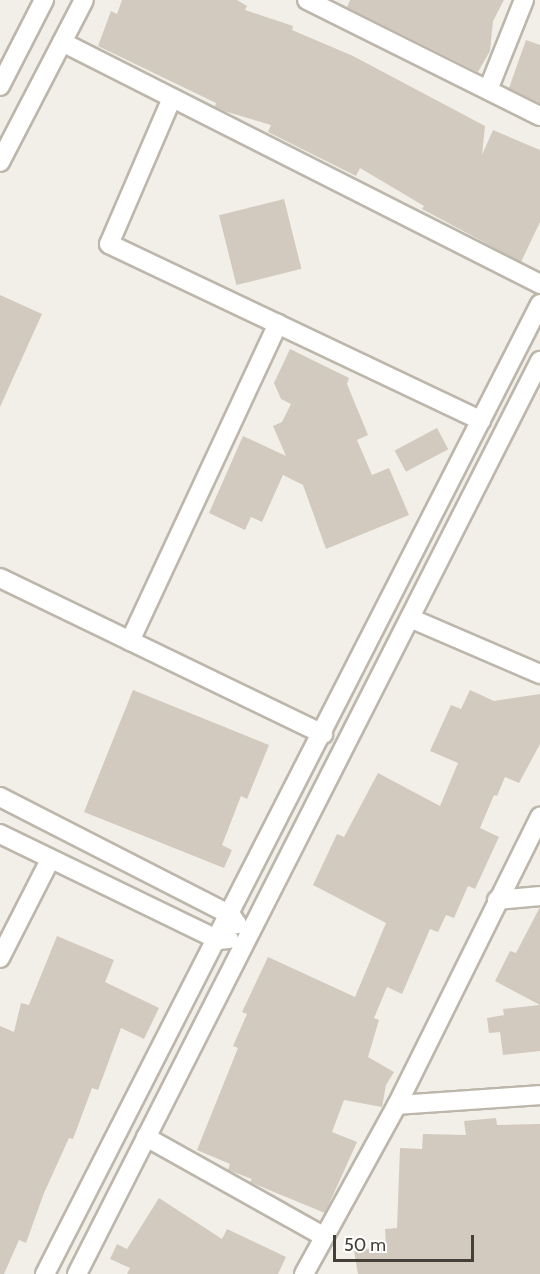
<!DOCTYPE html>
<html>
<head>
<meta charset="utf-8">
<style>
  body { margin:0 }
  #map { position:relative; width:540px; height:1274px; overflow:hidden; background:#f2eee8; font-family:Cabin,sans-serif }
  div>[style] { position:absolute }
  .building>* { inset:0; background:#d2cabe; transform-origin:0 0 }
  .roads { filter:drop-shadow(2px 0 #bcb6ab) drop-shadow(-2px 0 #bcb6ab) drop-shadow(0 2px #bcb6ab) drop-shadow(0 -2px #bcb6ab) }
  .minor>* { height:18px; margin:-9px; padding:0 9px; transform-origin:9px; border-radius:9px; background:#fff }
  span { translate:-50% -50%; white-space:nowrap; text-align:center; line-height:1.15; -webkit-text-stroke:6px #fff; paint-order:stroke }
  .scale { position:absolute; left:333px; top:1235px; width:141px; height:27px; box-sizing:border-box; border:3px solid #443f37; border-top:0; padding-left:8px; font-size:18px; line-height:21px; white-space:nowrap; color:#443f37; -webkit-text-stroke:4px #fff; paint-order:stroke }
</style>
</head>
<body>
<div id="map">
  <div class="building">
    <div style="clip-path:polygon(122px 0,237px 0,247px 6px,245px 10px,293px 26px,292px 30px,353px 56px,485px 126px,482px 155px,493px 130px,540px 150px,540px 222px,521px 262px,422px 209px,424px 206px,360px 168px,356px 176px,268px 132px,271px 125px,224px 111px,215px 107px,216px 103px,98px 46px,111px 11px,117px 14px)"></div>
    <div style="clip-path:polygon(350px 0,504px 0,493px 21px,490px 51px,478px 72px,347px 7px)"></div>
    <div style="clip-path:polygon(526px 40px,540px 45px,540px 103px,509px 88px)"></div>
    <div style="left:284px;top:199px;width:72px;height:67px;rotate:76deg"></div>
    <div style="clip-path:polygon(0 295px,42px 314px,0 407px)"></div>
    <div style="clip-path:polygon(290px 349px,349px 378px,347px 384px,368px 435px,357px 440px,372px 475px,389px 468px,409px 515px,326px 549px,303px 485px,283px 475px,262px 522px,251px 517px,245px 530px,209px 513px,243px 436px,286px 456px,273px 426px,282px 422px,291px 404px,281px 399px,274px 383px)"></div>
    <div style="left:437px;top:428px;width:24px;height:48px;rotate:62deg"></div>
    <div style="clip-path:polygon(133px 690px,269px 745px,247px 799px,241px 796px,222px 845px,232px 850px,224px 868px,84px 812px)"></div>
    <div style="clip-path:polygon(470px 690px,494px 701px,540px 694px,540px 744px,519px 783px,505px 777px,497px 796px,494px 795px,480px 828px,499px 837px,475px 889px,468px 886px,454px 918px,446px 915px,438px 932px,430px 929px,402px 994px,387px 987px,374px 1018px,379px 1020px,368px 1057px,394px 1072px,386px 1085px,382px 1107px,344px 1100px,332px 1132px,357px 1142px,325px 1213px,250px 1182px,252px 1179px,228px 1170px,230px 1164px,197px 1150px,238px 1048px,233px 1046px,247px 1014px,242px 1012px,268px 957px,355px 997px,386px 923px,313px 885px,337px 834px,344px 837px,378px 773px,440px 806px,458px 763px,430px 751px,451px 705px,461px 709px)"></div>
    <div style="clip-path:polygon(540px 907px,540px 1005px,495px 981px,510px 951px,516px 953px)"></div>
    <div style="clip-path:polygon(57px 936px,114px 960px,105px 982px,159px 1008px,144px 1039px,121px 1028px,98px 1090px,92px 1088px,73px 1139px,69px 1138px,44px 1193px,26px 1243px,19px 1240px,4px 1274px,0 1274px,0 1026px,14px 1032px,21px 1003px,29px 1005px)"></div>
    <div style="clip-path:polygon(540px 1005px,540px 1051px,503px 1055px,500px 1032px,489px 1033px,487px 1018px,504px 1015px,503px 1009px)"></div>
    <div style="clip-path:polygon(496px 1118px,497px 1125px,540px 1124px,540px 1274px,358px 1274px,354px 1251px,386px 1246px,385px 1229px,397px 1228px,400px 1148px,422px 1149px,423px 1134px,466px 1135px,464px 1121px)"></div>
    <div style="clip-path:polygon(159px 1198px,222px 1239px,227px 1229px,286px 1257px,278px 1274px,127px 1274px,130px 1268px,110px 1259px,117px 1244px,127px 1249px)"></div>
  </div>
  <div class="roads">
    <div class="minor">
      <div style="left:307px;top:0;width:260px;rotate:26.5deg"></div>
      <div style="left:62px;top:42px;width:536px;rotate:26.85deg"></div>
      <div style="left:0;top:86px;width:97px;rotate:-62.9deg"></div>
      <div style="left:488px;top:90px;width:97px;rotate:-68.2deg"></div>
      <div style="left:172px;top:98px;width:159px;rotate:113.3deg"></div>
      <div style="left:109px;top:244px;width:412px;rotate:25.4deg"></div>
      <div style="left:0;top:162px;width:182px;rotate:-62.6deg"></div>
      <div style="left:0;top:578px;width:359px;rotate:25.8deg"></div>
      <div style="left:410px;top:618px;width:142px;rotate:23.3deg"></div>
      <div style="left:130px;top:641px;width:350px;rotate:-65deg"></div>
      <div style="left:0;top:797px;width:259px;rotate:27.1deg"></div>
      <div style="left:231px;top:915px;width:11px;rotate:56deg"></div>
      <div style="left:0;top:834px;width:242px;rotate:25.9deg"></div>
      <div style="left:218px;top:940px;width:11px;rotate:-5deg"></div>
      <div style="left:497px;top:900px;width:43px;rotate:-5.3deg"></div>
      <div style="left:0;top:958px;width:110px;rotate:-63deg"></div>
      <div style="left:397px;top:1105px;width:143px;rotate:-4deg"></div>
      <div style="left:146px;top:1137px;width:203px;rotate:29.2deg"></div>
      <div style="left:45px;top:1274px;width:1089px;rotate:-62.96deg"></div>
      <div style="left:77px;top:1274px;width:1024px;rotate:-63.11deg"></div>
      <div style="left:304px;top:1274px;width:193px;rotate:-61.2deg"></div>
      <div style="left:397px;top:1105px;width:322px;rotate:-63.6deg"></div>
    </div>
  </div>
  <div class="scale">50 m</div>
</div>
</body>
</html>
